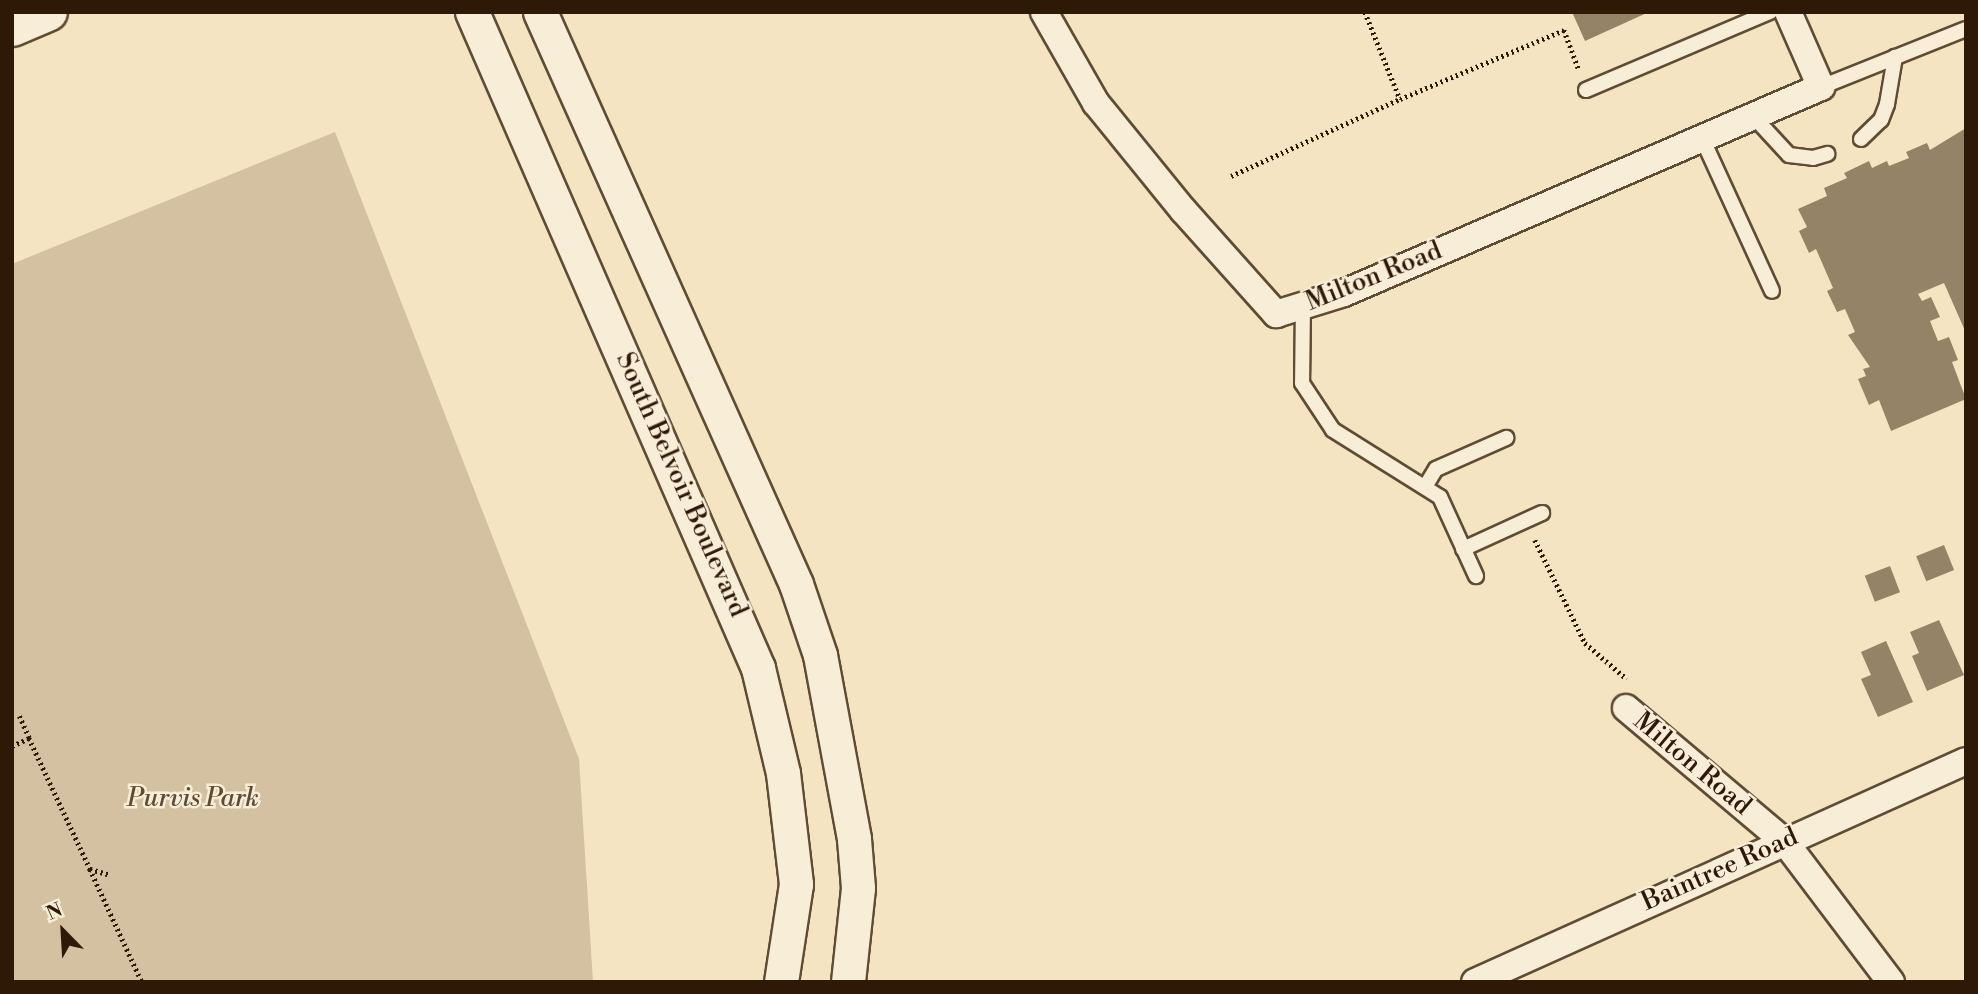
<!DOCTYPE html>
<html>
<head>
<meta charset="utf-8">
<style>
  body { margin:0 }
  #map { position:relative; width:1978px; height:994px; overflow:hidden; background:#f5e4c2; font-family:"Libre Bodoni",serif }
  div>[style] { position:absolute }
  .green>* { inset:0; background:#d3c1a2 }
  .building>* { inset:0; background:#958367; transform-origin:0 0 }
  .path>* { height:4.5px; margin-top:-2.25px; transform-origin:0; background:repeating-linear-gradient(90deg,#2d1905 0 2px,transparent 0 5.5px) }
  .roads { filter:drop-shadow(2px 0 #5f4c34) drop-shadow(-2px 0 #5f4c34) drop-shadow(0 2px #5f4c34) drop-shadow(0 -2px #5f4c34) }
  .service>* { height:14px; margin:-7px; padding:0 7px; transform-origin:7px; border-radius:7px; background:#f8edd7 }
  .minor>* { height:26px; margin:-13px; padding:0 13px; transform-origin:13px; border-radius:13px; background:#f8edd7 }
  .tertiary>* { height:33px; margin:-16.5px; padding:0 16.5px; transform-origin:16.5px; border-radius:16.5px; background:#f8edd7 }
  .secondary>* { height:37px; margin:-18.5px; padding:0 18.5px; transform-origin:18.5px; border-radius:18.5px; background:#f8edd7 }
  span { translate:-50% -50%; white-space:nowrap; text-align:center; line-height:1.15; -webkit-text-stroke:5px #f8edd7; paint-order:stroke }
  .street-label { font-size:26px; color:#2d1905 }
  .park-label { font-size:26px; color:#5f4b34; font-style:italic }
  .frame { position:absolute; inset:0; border:14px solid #2d1905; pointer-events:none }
  .north { position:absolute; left:28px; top:896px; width:70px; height:70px; -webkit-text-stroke:5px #f8edd7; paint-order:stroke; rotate:336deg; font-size:19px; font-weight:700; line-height:28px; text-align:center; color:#2d1905 }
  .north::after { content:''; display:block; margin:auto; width:24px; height:32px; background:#2d1905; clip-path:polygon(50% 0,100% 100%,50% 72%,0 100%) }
</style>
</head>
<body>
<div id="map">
  <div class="green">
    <div style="clip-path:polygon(335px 132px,579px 759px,593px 982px,12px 982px,12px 264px)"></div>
  </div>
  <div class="building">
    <div style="clip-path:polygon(1572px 12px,1649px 12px,1585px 41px)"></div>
    <div style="clip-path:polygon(1966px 128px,1966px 333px,1944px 283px,1918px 294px,1922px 301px,1931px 297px,1940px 317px,1930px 321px,1938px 341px,1949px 337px,1958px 360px,1952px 362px,1966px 399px,1891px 431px,1879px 400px,1869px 405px,1858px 379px,1866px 376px,1863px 369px,1870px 367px,1848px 335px,1855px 332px,1845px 309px,1837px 312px,1827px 291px,1833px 288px,1816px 249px,1809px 253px,1799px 231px,1807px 227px,1798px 209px,1827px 196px,1824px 188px,1847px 178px,1844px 173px,1869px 161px,1872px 168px,1887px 161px,1889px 166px,1909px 158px,1906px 152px,1927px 143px,1930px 150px)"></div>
    <div style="left:1944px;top:545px;width:27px;height:30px;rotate:68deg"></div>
    <div style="left:1890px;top:566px;width:28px;height:27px;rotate:69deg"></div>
    <div style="clip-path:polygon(1939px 620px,1964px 675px,1927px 691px,1912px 656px,1919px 653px,1910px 632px)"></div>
    <div style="clip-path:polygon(1886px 641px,1913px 702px,1878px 717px,1861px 679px,1871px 675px,1861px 652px)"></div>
  </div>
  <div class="path">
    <div style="left:1365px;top:12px;width:94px;rotate:68.1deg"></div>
    <div style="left:1400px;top:99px;width:178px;rotate:-22.8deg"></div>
    <div style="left:1564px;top:30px;width:43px;rotate:69.4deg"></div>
    <div style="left:1231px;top:176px;width:186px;rotate:-24.5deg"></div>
    <div style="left:1535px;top:540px;width:114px;rotate:64.1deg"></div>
    <div style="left:1585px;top:643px;width:55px;rotate:40.6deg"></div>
    <div style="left:29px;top:738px;width:145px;rotate:65deg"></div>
    <div style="left:90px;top:869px;width:19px;rotate:16deg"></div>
    <div style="left:12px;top:746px;width:19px;rotate:-25deg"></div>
    <div style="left:29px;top:738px;width:24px;rotate:-114deg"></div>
    <div style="left:90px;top:869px;width:124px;rotate:65.3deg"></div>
  </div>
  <div class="roads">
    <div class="service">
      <div style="left:1821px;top:87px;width:156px;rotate:-21.8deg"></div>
      <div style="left:1586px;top:90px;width:200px;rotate:-23deg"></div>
      <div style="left:1753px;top:116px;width:53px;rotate:47.3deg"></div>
      <div style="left:1789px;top:155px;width:24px;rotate:7deg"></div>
      <div style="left:1813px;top:158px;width:15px;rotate:-16deg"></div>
      <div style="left:1702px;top:138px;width:168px;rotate:65.4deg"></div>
      <div style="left:1861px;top:139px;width:28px;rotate:-44deg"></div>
      <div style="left:1881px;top:120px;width:17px;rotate:-69deg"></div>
      <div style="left:1887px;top:104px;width:48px;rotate:-80.3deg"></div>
      <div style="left:1303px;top:305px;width:78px;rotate:90.7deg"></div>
      <div style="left:1302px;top:383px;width:56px;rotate:56.6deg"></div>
      <div style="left:1333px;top:430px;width:126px;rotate:32.1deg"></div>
      <div style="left:1440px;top:497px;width:87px;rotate:65.5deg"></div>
      <div style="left:1425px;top:487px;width:21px;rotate:-59deg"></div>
      <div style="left:1436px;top:469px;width:77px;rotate:-23.9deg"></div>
      <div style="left:1463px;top:549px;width:87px;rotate:-24.5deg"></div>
    </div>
    <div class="minor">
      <div style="left:1044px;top:12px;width:105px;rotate:60.3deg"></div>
      <div style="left:1096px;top:103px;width:138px;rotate:50.9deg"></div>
      <div style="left:1183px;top:210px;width:140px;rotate:48.2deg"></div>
      <div style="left:1276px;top:314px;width:71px;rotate:-17.2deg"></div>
      <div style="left:1344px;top:293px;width:520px;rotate:-23.36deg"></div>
      <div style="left:1821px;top:87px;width:82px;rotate:-113.7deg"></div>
      <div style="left:1626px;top:708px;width:208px;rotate:40.1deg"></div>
      <div style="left:1785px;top:842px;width:176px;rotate:52.9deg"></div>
      <div style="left:1475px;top:982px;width:538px;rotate:-24.23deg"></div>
    </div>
    <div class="tertiary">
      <div style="left:472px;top:12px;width:716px;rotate:66.44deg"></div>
      <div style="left:758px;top:668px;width:108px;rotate:76.6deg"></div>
      <div style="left:783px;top:773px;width:112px;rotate:83.3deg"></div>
      <div style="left:796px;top:884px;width:99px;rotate:98.7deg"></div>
      <div style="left:540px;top:12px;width:627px;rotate:65.89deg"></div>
      <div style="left:796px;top:584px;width:75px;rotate:71.3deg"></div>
      <div style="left:820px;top:655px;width:187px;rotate:79.5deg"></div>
      <div style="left:854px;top:839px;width:49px;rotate:85.3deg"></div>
      <div style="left:858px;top:888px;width:95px;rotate:96.1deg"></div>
    </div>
    <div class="secondary">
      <div style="left:12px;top:27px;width:39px;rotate:-23deg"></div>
    </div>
  </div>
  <div class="street-label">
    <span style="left:1374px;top:277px;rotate:-22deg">Milton Road</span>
    <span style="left:681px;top:485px;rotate:66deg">South Belvoir Boulevard</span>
    <span style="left:1692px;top:764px;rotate:40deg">Milton Road</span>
    <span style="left:1720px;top:870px;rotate:-24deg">Baintree Road</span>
  </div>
  <div class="park-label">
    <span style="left:193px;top:799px">Purvis Park</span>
  </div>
  <div class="frame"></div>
  <div class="north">N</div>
</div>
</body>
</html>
